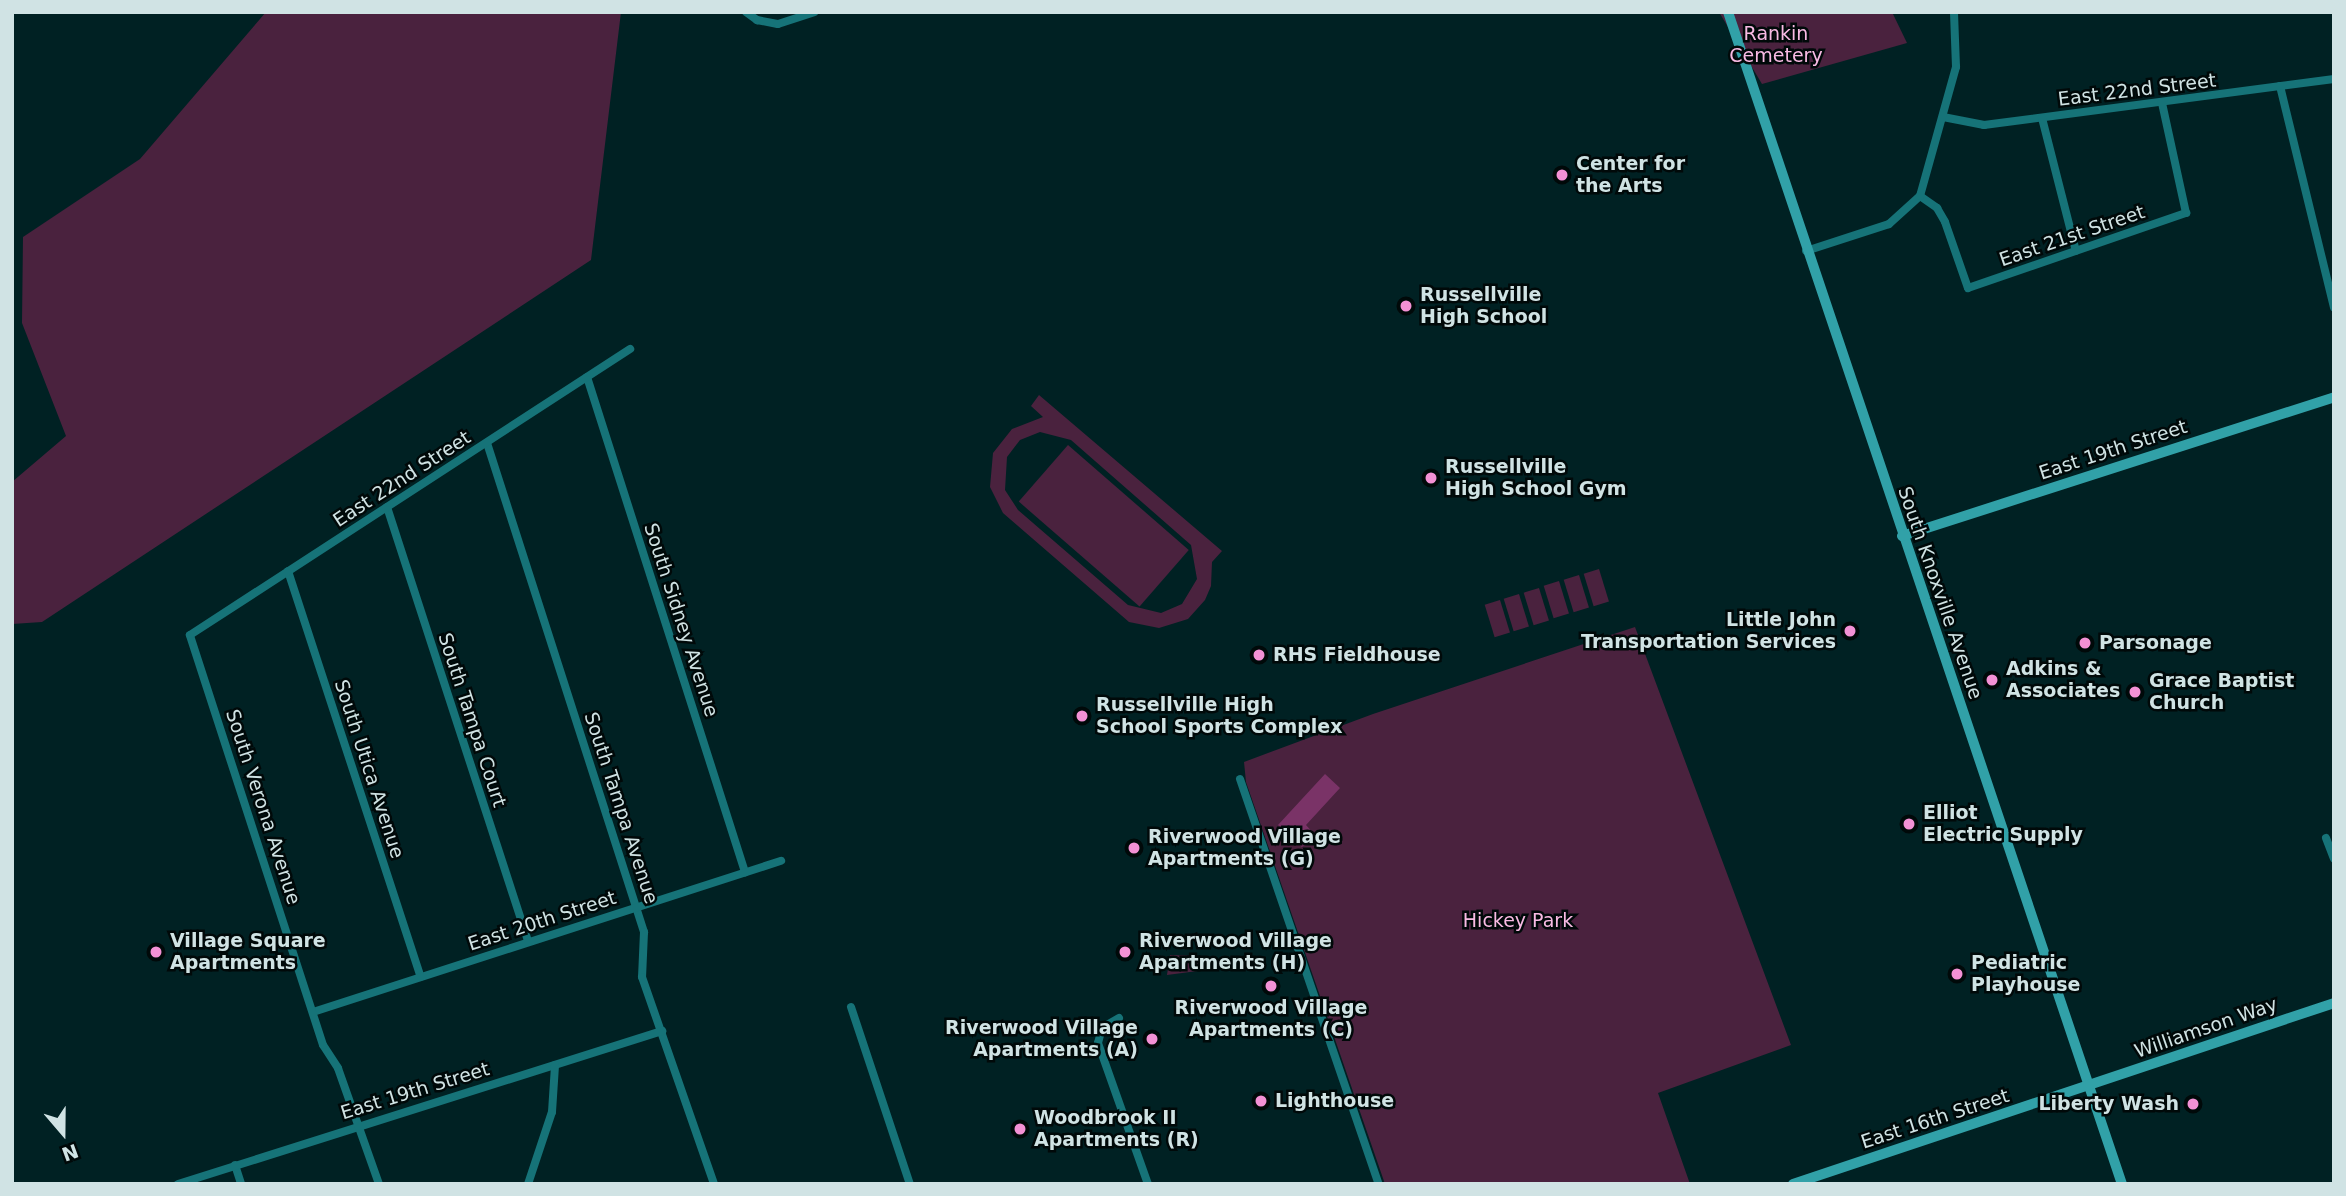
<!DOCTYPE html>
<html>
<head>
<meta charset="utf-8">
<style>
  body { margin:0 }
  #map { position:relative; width:2346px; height:1196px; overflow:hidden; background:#002123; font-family:"DejaVu Sans",sans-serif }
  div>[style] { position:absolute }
  .green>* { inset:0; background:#4a223e; transform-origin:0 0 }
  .water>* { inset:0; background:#7a3367 }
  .street>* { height:8px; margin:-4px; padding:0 4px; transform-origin:4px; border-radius:4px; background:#167378 }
  .secondary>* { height:10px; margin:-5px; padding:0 5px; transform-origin:5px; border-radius:5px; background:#31a1a8 }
  .dots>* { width:19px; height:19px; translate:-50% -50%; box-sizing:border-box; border:4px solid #000909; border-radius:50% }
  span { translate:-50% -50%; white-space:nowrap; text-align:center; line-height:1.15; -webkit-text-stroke:5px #000909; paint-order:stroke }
  .park-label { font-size:19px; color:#f8bae3 }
  .street-label { font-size:19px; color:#d0e3e4 }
  .poi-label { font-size:19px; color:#d0e3e4; font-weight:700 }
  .left { translate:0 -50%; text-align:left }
  .right { translate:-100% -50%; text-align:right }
  .frame { position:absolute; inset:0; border:14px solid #d0e3e4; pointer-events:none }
  .north { position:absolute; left:28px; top:1098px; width:70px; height:70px; -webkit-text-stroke:5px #000909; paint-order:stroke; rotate:160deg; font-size:19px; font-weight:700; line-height:28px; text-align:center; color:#d0e3e4 }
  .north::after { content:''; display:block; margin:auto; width:24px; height:32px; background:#d0e3e4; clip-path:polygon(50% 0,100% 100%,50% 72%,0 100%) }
</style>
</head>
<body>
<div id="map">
  <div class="green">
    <div style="clip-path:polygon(266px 12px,621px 12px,591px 260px,42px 622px,12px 624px,12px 482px,66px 436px,22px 323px,23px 237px,140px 159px)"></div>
    <div style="clip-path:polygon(1719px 12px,1892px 12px,1907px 43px,1762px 84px)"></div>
    <div style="clip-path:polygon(evenodd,1039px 395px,1222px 551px,1212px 562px,1211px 586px,1205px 600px,1188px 619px,1159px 628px,1129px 622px,1003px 513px,990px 487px,993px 453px,1012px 429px,1043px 417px,1031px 406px,1039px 395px,1040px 432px,1071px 440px,1191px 545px,1197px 579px,1182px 604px,1161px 613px,1128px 605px,1018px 510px,1005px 490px,1007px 457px,1020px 440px,1040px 432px)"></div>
    <div style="left:1068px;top:445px;width:160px;height:75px;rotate:41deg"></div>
    <div style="left:1599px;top:569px;width:34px;height:16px;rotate:73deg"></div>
    <div style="left:1579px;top:575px;width:34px;height:16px;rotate:73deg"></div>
    <div style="left:1559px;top:581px;width:34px;height:16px;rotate:73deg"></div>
    <div style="left:1539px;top:588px;width:34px;height:16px;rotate:73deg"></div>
    <div style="left:1519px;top:594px;width:34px;height:16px;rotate:73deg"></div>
    <div style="left:1500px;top:600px;width:34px;height:16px;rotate:73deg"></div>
    <div style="clip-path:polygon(1635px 627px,1791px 1045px,1658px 1093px,1690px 1184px,1385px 1184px,1246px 782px,1244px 762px,1373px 714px)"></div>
    <div style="clip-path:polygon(1170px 955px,1201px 956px,1205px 970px,1167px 975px)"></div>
  </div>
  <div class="water">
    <div style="clip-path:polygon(1325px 774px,1340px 788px,1306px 825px,1314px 834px,1302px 847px,1278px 825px)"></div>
  </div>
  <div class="street">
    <div style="left:746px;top:12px;width:14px;rotate:36deg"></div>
    <div style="left:757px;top:20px;width:21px;rotate:11deg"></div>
    <div style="left:778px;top:24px;width:38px;rotate:-18deg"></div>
    <div style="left:2280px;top:86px;width:228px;rotate:76.3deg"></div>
    <div style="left:1943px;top:117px;width:42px;rotate:11deg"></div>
    <div style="left:1984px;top:125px;width:353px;rotate:-7.5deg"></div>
    <div style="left:2042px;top:118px;width:137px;rotate:75.7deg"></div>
    <div style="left:1920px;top:196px;width:21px;rotate:35deg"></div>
    <div style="left:1937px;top:208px;width:16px;rotate:60deg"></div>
    <div style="left:1945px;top:222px;width:70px;rotate:70.8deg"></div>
    <div style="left:1968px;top:288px;width:231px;rotate:-19deg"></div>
    <div style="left:2186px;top:213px;width:113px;rotate:-102.3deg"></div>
    <div style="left:1806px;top:251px;width:87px;rotate:-18deg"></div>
    <div style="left:1889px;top:224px;width:42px;rotate:-42.1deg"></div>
    <div style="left:1920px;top:196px;width:134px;rotate:-74.4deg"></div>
    <div style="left:1956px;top:67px;width:55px;rotate:-92.1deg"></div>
    <div style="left:587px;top:377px;width:520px;rotate:72.3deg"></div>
    <div style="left:487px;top:443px;width:514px;rotate:72.2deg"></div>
    <div style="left:644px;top:932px;width:45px;rotate:92.5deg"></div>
    <div style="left:642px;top:977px;width:219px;rotate:70.8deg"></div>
    <div style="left:387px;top:507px;width:457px;rotate:72deg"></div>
    <div style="left:288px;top:571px;width:427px;rotate:71.9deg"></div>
    <div style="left:1240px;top:779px;width:428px;rotate:71.1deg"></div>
    <div style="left:2326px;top:838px;width:22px;rotate:69deg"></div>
    <div style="left:851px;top:1007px;width:187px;rotate:71.6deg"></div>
    <div style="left:313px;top:1012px;width:492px;rotate:-17.9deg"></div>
    <div style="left:1119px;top:1018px;width:20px;rotate:150deg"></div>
    <div style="left:1102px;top:1028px;width:16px;rotate:105deg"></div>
    <div style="left:1098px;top:1043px;width:150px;rotate:70.5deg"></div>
    <div style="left:235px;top:1165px;width:20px;rotate:72deg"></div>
    <div style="left:178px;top:1184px;width:508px;rotate:-17.54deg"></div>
    <div style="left:379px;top:1184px;width:123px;rotate:-109.5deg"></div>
    <div style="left:338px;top:1068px;width:27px;rotate:-123deg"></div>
    <div style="left:323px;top:1045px;width:431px;rotate:-108deg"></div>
    <div style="left:190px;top:635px;width:525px;rotate:-33.02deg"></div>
    <div style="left:528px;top:1184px;width:76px;rotate:-71.6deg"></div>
    <div style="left:552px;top:1112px;width:47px;rotate:-86.3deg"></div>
  </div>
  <div class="secondary">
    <div style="left:1728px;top:12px;width:1236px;rotate:71.42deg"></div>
    <div style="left:1902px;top:536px;width:454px;rotate:-17.8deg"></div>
    <div style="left:1793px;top:1184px;width:570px;rotate:-18.5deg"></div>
  </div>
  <div class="dots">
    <div style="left:1562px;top:175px;background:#f391d5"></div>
    <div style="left:1406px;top:306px;background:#f391d5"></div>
    <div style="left:1431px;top:478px;background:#f391d5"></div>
    <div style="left:1850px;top:631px;background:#f391d5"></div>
    <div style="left:2085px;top:643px;background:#f391d5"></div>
    <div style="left:1259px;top:655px;background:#f391d5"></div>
    <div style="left:1992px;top:680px;background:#f391d5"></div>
    <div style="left:2135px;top:692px;background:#f391d5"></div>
    <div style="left:1082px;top:716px;background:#f391d5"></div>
    <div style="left:1909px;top:824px;background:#f391d5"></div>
    <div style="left:1134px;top:848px;background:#f391d5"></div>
    <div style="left:156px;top:952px;background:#f391d5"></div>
    <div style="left:1125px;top:952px;background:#f391d5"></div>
    <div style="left:1957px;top:974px;background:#f391d5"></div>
    <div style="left:1271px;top:986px;background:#f391d5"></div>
    <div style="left:1152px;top:1039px;background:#f391d5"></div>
    <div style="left:1261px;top:1101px;background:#f391d5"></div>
    <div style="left:2193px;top:1104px;background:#f391d5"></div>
    <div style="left:1020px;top:1129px;background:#f391d5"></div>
  </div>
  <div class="park-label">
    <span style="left:1776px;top:45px">Rankin<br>Cemetery</span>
    <span style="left:1518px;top:921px">Hickey Park</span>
  </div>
  <div class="street-label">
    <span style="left:2137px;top:90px;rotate:-7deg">East 22nd Street</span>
    <span style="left:2072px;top:236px;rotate:-19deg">East 21st Street</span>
    <span style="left:2113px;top:450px;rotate:-18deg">East 19th Street</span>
    <span style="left:402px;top:479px;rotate:-33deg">East 22nd Street</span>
    <span style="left:1940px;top:593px;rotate:71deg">South Knoxville Avenue</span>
    <span style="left:681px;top:620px;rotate:72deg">South Sidney Avenue</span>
    <span style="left:472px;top:720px;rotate:72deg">South Tampa Court</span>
    <span style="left:369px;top:769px;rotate:72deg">South Utica Avenue</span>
    <span style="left:263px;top:807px;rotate:72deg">South Verona Avenue</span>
    <span style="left:621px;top:808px;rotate:72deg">South Tampa Avenue</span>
    <span style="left:542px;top:921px;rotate:-18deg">East 20th Street</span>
    <span style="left:2206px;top:1028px;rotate:-19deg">Williamson Way</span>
    <span style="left:415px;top:1091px;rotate:-17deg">East 19th Street</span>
    <span style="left:1935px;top:1119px;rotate:-18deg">East 16th Street</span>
  </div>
  <div class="poi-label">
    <span class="left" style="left:1576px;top:175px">Center for<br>the Arts</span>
    <span class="left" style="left:1420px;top:306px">Russellville<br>High School</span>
    <span class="left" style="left:1445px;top:478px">Russellville<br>High School Gym</span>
    <span class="right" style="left:1836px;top:631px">Little John<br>Transportation Services</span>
    <span class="left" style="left:2099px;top:643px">Parsonage</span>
    <span class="left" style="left:1273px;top:655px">RHS Fieldhouse</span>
    <span class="left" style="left:2006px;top:680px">Adkins &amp;<br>Associates</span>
    <span class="left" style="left:2149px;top:692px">Grace Baptist<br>Church</span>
    <span class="left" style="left:1096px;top:716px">Russellville High<br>School Sports Complex</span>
    <span class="left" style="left:1923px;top:824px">Elliot<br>Electric Supply</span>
    <span class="left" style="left:1148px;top:848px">Riverwood Village<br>Apartments (G)</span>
    <span class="left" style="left:170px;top:952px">Village Square<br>Apartments</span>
    <span class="left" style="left:1139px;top:952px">Riverwood Village<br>Apartments (H)</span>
    <span class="left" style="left:1971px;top:974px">Pediatric<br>Playhouse</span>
    <span style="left:1271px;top:1019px">Riverwood Village<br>Apartments (C)</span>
    <span class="right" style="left:1138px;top:1039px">Riverwood Village<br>Apartments (A)</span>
    <span class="left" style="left:1275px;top:1101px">Lighthouse</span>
    <span class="right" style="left:2179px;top:1104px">Liberty Wash</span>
    <span class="left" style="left:1034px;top:1129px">Woodbrook II<br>Apartments (R)</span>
  </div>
  <div class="frame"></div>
  <div class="north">N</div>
</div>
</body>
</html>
